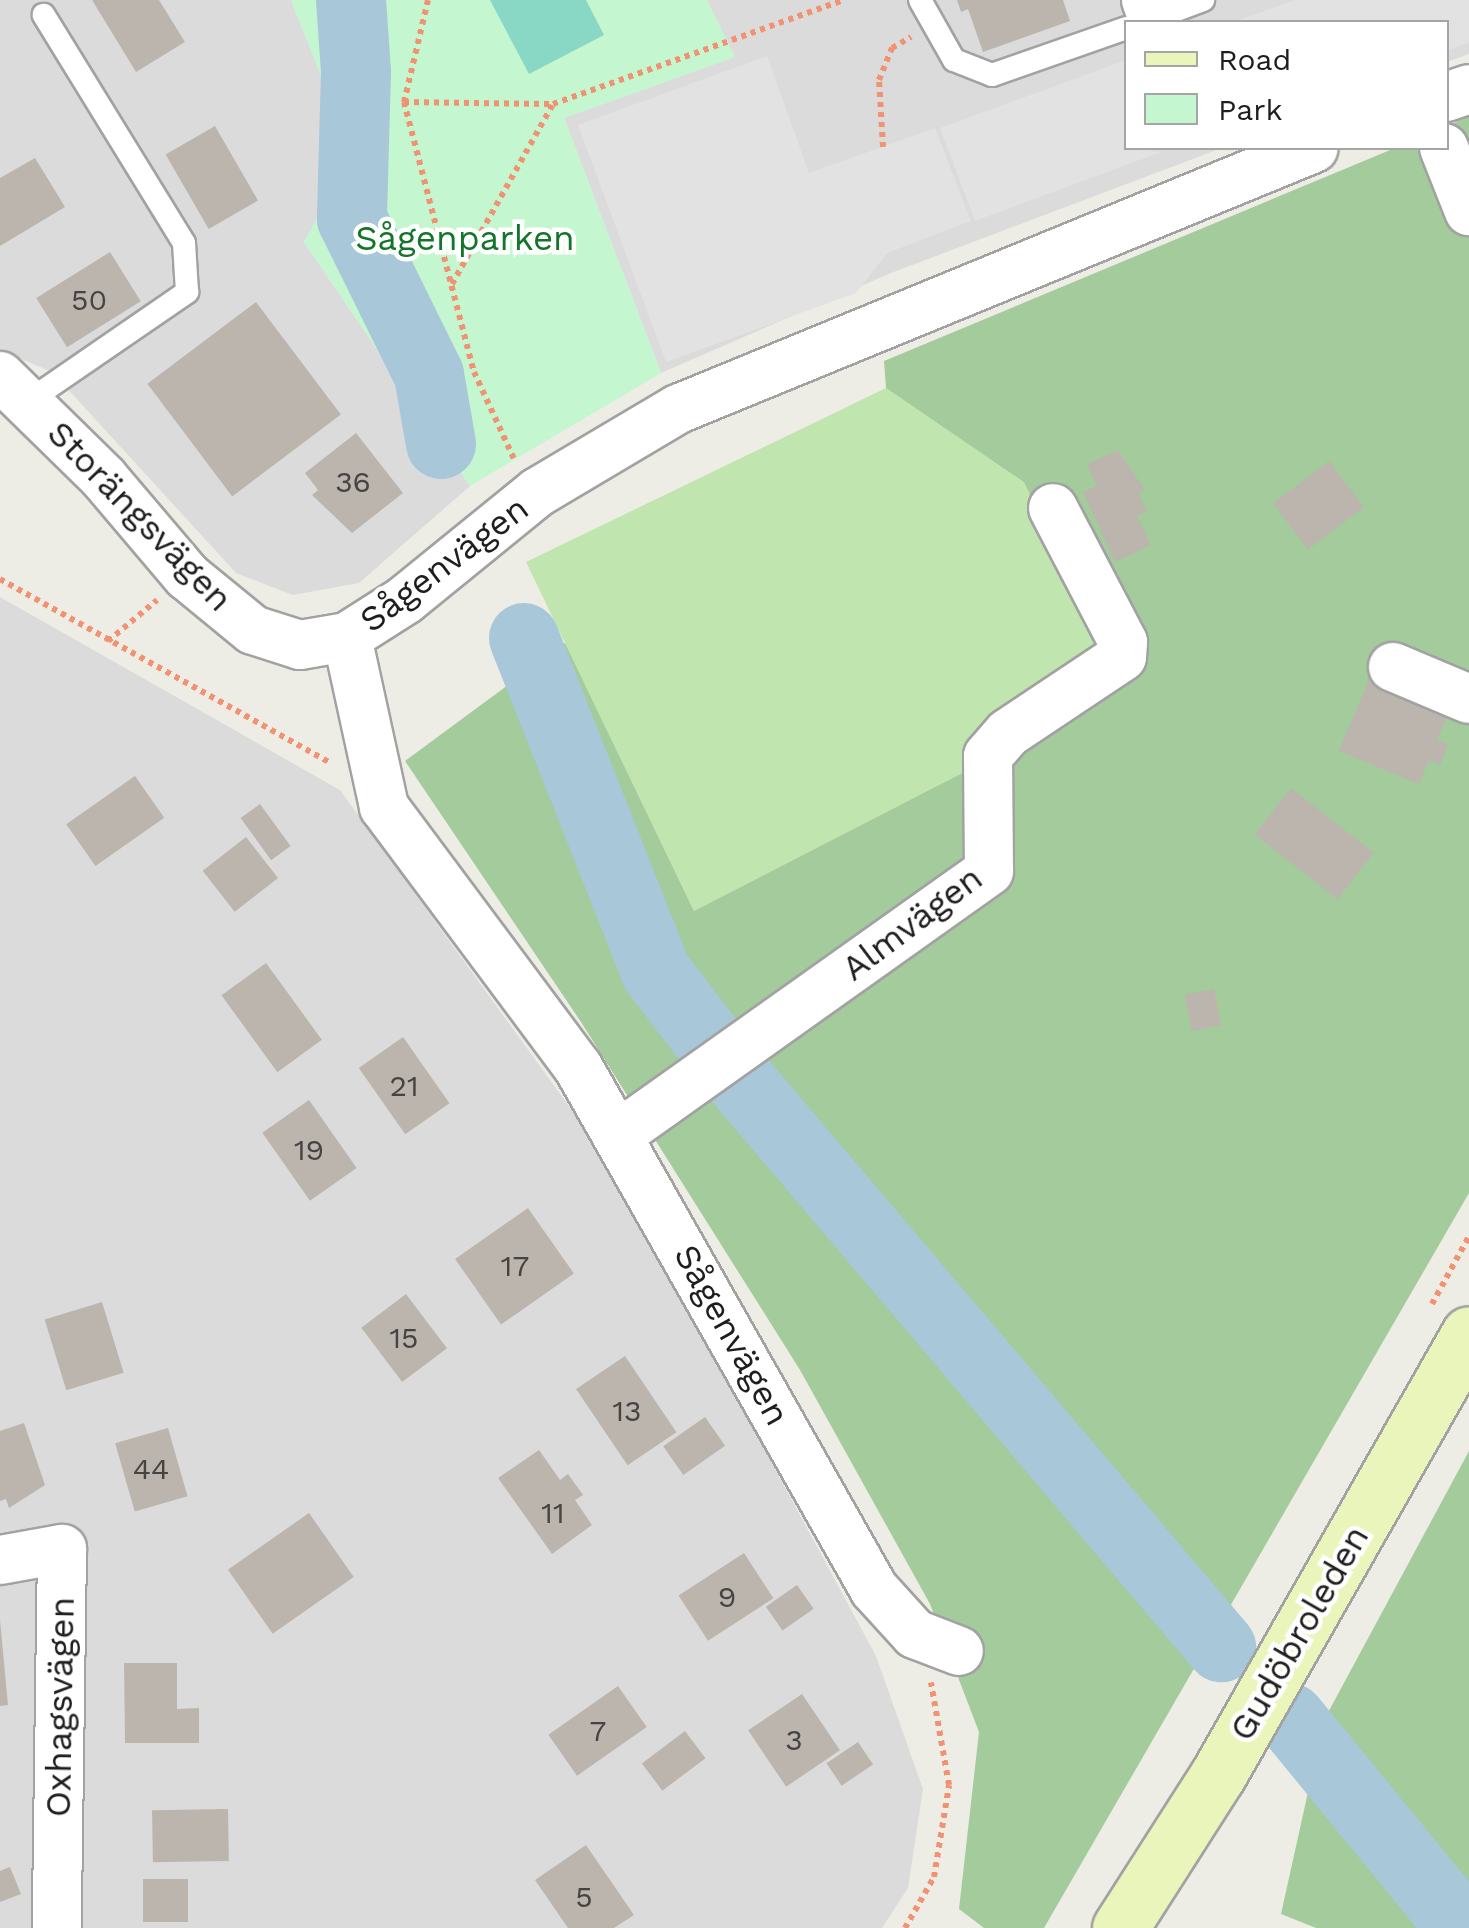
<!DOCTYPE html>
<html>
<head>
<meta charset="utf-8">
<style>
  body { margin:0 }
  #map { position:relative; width:1469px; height:1928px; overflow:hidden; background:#eeede5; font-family:"Work Sans",sans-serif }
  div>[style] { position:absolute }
  .residential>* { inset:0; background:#dcdbdb }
  .grass>* { inset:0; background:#c1e5ae }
  .forest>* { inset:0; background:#a3cb9c }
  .park>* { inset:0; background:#c4f6d0 }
  .pitch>* { inset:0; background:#88d8c5 }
  .parking>* { inset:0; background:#e2e2e2 }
  .river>* { height:70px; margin:-35px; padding:0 35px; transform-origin:35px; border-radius:35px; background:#a8c7d9 }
  .building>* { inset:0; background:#bbb5ae; transform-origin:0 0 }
  .path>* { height:6px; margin-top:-3px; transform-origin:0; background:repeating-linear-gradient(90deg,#f19373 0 5px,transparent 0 10px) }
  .roads { filter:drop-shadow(2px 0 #a2a2a2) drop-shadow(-2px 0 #a2a2a2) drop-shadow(0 2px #a2a2a2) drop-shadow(0 -2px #a2a2a2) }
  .lane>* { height:22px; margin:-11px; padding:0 11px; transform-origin:11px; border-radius:11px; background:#fff }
  .street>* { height:48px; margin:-24px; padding:0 24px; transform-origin:24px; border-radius:24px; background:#fff }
  .secondary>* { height:55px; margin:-27.5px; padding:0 27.5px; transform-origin:27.5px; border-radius:27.5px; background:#eaf5bc }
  span { translate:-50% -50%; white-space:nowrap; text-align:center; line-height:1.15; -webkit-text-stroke:9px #fff; paint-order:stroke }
  .number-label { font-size:30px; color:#454442 }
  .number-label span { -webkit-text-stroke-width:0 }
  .park-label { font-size:35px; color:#13752a }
  .street-label { font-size:35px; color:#1e1e1e }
  .legend { position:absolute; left:1124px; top:20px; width:325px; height:130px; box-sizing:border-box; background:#fff; border:2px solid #a5a5a5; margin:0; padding:12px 18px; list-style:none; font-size:30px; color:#1e1e1e }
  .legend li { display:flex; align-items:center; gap:20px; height:50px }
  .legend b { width:50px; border:2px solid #a5a5a5 }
</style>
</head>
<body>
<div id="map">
  <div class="residential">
    <div style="clip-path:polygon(0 0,291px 0,354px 156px,304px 242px,470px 486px,359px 583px,293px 595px,236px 573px,52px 372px,0 350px)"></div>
    <div style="clip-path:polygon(707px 0,1469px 0,1469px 54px,1447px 62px,1446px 22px,1126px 22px,1126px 148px,1222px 148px,891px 273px,661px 373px,564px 118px,734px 57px)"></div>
    <div style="clip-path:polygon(0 597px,340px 790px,610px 1163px,876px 1656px,923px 1789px,908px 1888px,882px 1928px,0 1928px)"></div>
  </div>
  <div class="grass">
    <div style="clip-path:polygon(886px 388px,1024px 481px,1100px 641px,1080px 673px,970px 769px,694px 911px,526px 562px)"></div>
  </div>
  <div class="forest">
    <div style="clip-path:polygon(1469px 116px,1469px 1193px,1044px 1928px,984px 1928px,959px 1909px,979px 1732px,930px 1604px,800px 1370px,581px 1022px,405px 761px,565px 643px,694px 911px,970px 769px,1079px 673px,1100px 641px,1024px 482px,886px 388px,884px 361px,1395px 148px,1446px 148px,1447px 126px)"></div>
    <div style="clip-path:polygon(1469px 1451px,1469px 1928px,1316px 1928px,1281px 1914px,1324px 1720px)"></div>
  </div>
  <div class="park">
    <div style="clip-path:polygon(291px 0,707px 0,735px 57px,564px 118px,661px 373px,470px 486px,304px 242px,353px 156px)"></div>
  </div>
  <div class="pitch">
    <div style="clip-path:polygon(490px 0,586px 0,604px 35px,529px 74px)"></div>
  </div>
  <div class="parking">
    <div style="clip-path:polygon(1295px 0,1469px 0,1469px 42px,1447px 51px,1446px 22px,1234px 22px)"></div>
    <div style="clip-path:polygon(767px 56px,809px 173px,935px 128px,971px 221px,887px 253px,856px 293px,666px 362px,578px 125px)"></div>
    <div style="clip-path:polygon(1126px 60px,1126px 148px,1161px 152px,975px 221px,940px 128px)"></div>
  </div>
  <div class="river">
    <div style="left:351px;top:0;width:72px;rotate:86deg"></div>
    <div style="left:356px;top:72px;width:147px;rotate:91.6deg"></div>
    <div style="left:352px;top:219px;width:174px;rotate:63.7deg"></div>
    <div style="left:429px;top:375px;width:70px;rotate:80.1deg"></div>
    <div style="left:524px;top:638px;width:359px;rotate:68.4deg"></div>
    <div style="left:656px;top:972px;width:87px;rotate:52.5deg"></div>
    <div style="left:743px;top:1084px;width:739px;rotate:49.67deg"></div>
    <div style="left:1290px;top:1718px;width:271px;rotate:50.7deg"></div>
  </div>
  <div class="building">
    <div style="clip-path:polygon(92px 0,159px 0,185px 42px,136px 72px)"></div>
    <div style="clip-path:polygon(957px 0,1063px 0,1070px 21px,983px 52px,968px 9px,961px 12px)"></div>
    <div style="left:215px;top:126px;width:86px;height:57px;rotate:60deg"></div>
    <div style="clip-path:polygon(35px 158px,65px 207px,0 246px,0 178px)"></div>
    <div style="left:110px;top:252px;width:58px;height:87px;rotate:58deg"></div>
    <div style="left:256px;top:302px;width:141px;height:136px;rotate:53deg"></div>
    <div style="clip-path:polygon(356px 433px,403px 493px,352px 533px,312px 495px,318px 490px,305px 473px)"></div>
    <div style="clip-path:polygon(1118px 450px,1145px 490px,1138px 493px,1147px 512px,1137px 516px,1151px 545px,1115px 562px,1083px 492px,1097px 486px,1087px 464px)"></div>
    <div style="left:1329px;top:461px;width:58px;height:70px;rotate:53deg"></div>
    <div style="clip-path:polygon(1370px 677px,1450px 710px,1437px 740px,1448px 744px,1440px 765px,1429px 760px,1419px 784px,1339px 751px)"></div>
    <div style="left:135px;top:776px;width:51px;height:84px;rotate:55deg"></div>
    <div style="left:1291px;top:788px;width:105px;height:59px;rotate:38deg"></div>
    <div style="left:260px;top:804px;width:52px;height:24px;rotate:54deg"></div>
    <div style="left:246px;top:837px;width:52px;height:55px;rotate:52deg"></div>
    <div style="left:266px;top:963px;width:95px;height:55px;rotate:54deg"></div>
    <div style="left:1214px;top:989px;width:37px;height:30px;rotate:79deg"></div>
    <div style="left:403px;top:1037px;width:81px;height:54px;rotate:55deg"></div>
    <div style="left:309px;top:1100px;width:83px;height:57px;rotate:55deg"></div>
    <div style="left:528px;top:1208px;width:80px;height:89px;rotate:55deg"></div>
    <div style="left:406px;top:1294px;width:68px;height:56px;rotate:53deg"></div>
    <div style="left:102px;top:1302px;width:74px;height:60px;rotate:73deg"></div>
    <div style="left:625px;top:1356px;width:92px;height:59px;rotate:56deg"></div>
    <div style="left:705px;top:1417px;width:35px;height:51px;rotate:55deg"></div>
    <div style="clip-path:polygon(24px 1423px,45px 1485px,9px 1508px,6px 1499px,0 1501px,0 1431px)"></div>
    <div style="left:168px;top:1428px;width:71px;height:55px;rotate:74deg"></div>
    <div style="clip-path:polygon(539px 1450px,560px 1480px,568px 1474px,583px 1495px,575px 1500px,592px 1525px,552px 1554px,498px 1478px)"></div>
    <div style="left:309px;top:1513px;width:78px;height:99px;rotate:55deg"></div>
    <div style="left:744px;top:1553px;width:54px;height:78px;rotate:57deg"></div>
    <div style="left:797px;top:1585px;width:29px;height:38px;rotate:55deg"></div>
    <div style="clip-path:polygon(0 1620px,8px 1705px,0 1706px)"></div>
    <div style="clip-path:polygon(124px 1663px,177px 1663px,177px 1709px,199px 1708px,199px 1743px,125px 1743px)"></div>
    <div style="left:618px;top:1686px;width:50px;height:85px;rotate:55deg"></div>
    <div style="left:802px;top:1694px;width:68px;height:65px;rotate:56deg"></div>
    <div style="left:685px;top:1731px;width:34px;height:54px;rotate:53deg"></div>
    <div style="left:858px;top:1742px;width:27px;height:38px;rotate:56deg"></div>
    <div style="left:228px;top:1809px;width:52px;height:76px;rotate:89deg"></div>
    <div style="clip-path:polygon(586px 1845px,634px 1915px,614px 1928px,568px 1928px,535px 1880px)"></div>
    <div style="clip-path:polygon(10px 1867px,21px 1894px,0 1902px,0 1871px)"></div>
    <div style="left:143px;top:1879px;width:45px;height:43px"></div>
  </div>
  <div class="path">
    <div style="left:428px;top:0;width:105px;rotate:103.2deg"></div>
    <div style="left:404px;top:102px;width:279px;rotate:75.5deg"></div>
    <div style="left:474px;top:372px;width:96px;rotate:65.3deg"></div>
    <div style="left:404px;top:102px;width:149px;rotate:0.8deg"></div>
    <div style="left:553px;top:104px;width:309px;rotate:-19.7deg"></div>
    <div style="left:883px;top:147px;width:67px;rotate:-93.4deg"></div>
    <div style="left:879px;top:80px;width:35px;rotate:-68deg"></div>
    <div style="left:892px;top:48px;width:22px;rotate:-30deg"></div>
    <div style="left:452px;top:284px;width:206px;rotate:-60.7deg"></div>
    <div style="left:0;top:579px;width:379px;rotate:29.1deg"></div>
    <div style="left:108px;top:641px;width:64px;rotate:-39.9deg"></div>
    <div style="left:1432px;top:1304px;width:77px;rotate:-61.4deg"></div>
    <div style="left:905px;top:1928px;width:59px;rotate:-60.4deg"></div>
    <div style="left:934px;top:1877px;width:93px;rotate:-80.7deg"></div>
    <div style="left:949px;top:1785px;width:104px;rotate:-100deg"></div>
  </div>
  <div class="roads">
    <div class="lane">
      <div style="left:920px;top:0;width:69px;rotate:60.5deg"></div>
      <div style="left:954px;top:60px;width:41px;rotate:21.5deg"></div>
      <div style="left:992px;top:75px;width:142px;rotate:-19.3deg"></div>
      <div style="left:1150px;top:20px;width:57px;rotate:-20.7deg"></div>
      <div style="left:30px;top:400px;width:191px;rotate:-34.5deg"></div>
      <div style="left:187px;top:292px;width:49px;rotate:-93.5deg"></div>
      <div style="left:184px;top:243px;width:268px;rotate:-121.6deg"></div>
    </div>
    <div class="street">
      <div style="left:1146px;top:0;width:23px;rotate:70deg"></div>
      <div style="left:1446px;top:97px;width:24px;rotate:-19deg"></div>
      <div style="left:1444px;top:148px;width:68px;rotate:68.4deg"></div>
      <div style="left:0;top:376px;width:144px;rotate:44.4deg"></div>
      <div style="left:103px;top:477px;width:130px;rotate:49.7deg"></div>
      <div style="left:187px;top:576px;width:85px;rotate:39.3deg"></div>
      <div style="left:253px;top:630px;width:49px;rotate:17.7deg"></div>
      <div style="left:300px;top:645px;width:48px;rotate:-9.7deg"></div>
      <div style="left:347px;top:637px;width:69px;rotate:-32.5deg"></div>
      <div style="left:405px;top:600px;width:171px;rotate:-39.1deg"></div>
      <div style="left:538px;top:492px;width:163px;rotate:-30.7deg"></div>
      <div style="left:678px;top:409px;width:687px;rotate:-22.31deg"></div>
      <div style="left:347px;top:637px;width:174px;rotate:77.7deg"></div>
      <div style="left:384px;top:807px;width:324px;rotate:53.3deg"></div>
      <div style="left:578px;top:1067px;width:600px;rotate:60.44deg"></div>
      <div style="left:874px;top:1589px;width:61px;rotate:47.7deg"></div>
      <div style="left:915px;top:1634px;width:47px;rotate:21.1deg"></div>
      <div style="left:1393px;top:667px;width:82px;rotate:22.8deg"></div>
      <div style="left:618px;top:1135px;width:455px;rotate:-35.4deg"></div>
      <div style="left:989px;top:871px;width:115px;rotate:-90.5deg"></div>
      <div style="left:988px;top:756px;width:30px;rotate:-49deg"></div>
      <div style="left:1008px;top:733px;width:137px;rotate:-33.7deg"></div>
      <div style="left:1122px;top:657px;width:15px;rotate:-86deg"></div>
      <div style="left:1123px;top:642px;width:151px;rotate:-117.6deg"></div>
      <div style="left:0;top:1560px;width:63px;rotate:-10.1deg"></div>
      <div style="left:62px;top:1549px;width:379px;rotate:90.8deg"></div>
    </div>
    <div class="secondary">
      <div style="left:1120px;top:1928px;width:182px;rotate:-57.4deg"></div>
      <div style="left:1218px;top:1775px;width:507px;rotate:-60.35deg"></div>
    </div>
  </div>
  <div class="number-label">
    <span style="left:89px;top:300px">50</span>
    <span style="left:353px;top:482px">36</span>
    <span style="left:404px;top:1086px">21</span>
    <span style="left:309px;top:1150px">19</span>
    <span style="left:515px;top:1266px">17</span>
    <span style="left:404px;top:1338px">15</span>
    <span style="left:627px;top:1411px">13</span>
    <span style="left:151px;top:1469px">44</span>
    <span style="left:553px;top:1513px">11</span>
    <span style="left:727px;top:1597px">9</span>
    <span style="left:598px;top:1731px">7</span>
    <span style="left:794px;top:1740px">3</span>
    <span style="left:584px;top:1897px">5</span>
  </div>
  <div class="park-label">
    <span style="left:465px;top:238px">Sågenparken</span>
  </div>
  <div class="street-label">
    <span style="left:140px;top:516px;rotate:46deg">Storängsvägen</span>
    <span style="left:444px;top:564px;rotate:-37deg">Sågenvägen</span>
    <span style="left:912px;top:923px;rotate:-37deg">Almvägen</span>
    <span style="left:732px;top:1335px;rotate:61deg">Sågenvägen</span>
    <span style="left:1299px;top:1633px;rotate:-60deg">Gudöbroleden</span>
    <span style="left:60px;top:1707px;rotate:-89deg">Oxhagsvägen</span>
  </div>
  <ul class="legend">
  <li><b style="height:12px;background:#eaf5bc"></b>Road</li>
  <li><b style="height:28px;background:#c4f6d0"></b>Park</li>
  </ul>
</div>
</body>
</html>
